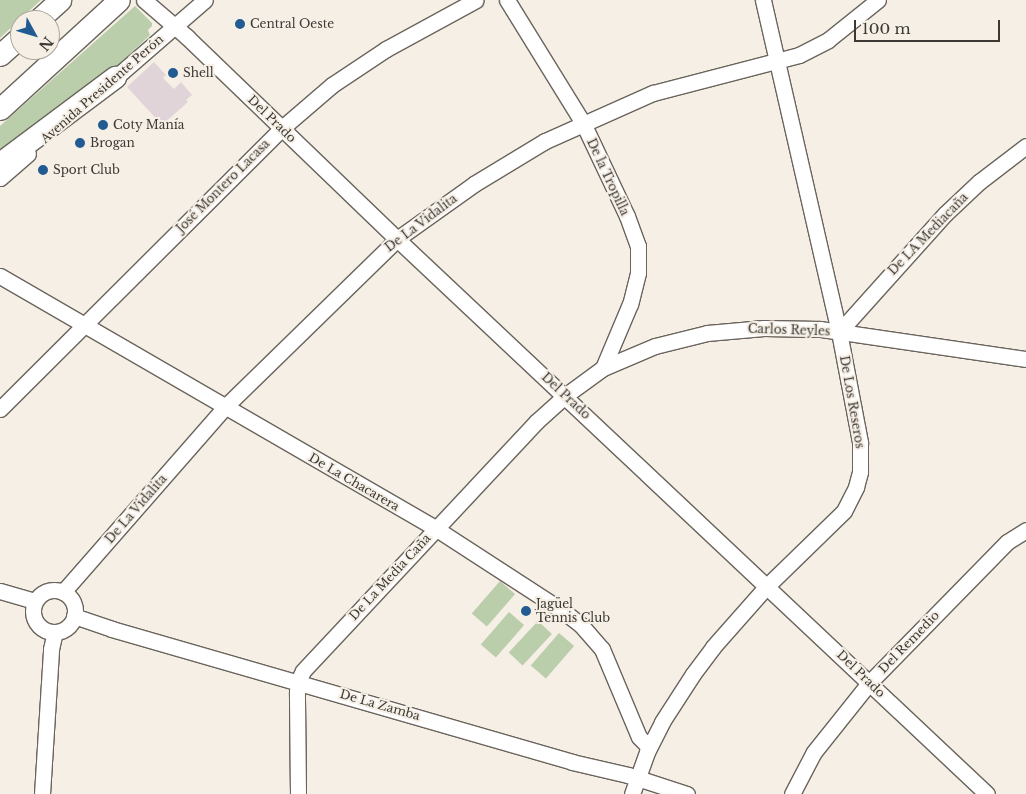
<!DOCTYPE html>
<html>
<head>
<meta charset="utf-8">
<style>
  body { margin:0 }
  #map { position:relative; width:1026px; height:794px; overflow:hidden; background:#f6efe6; font-family:"Libre Baskerville",serif }
  div>[style] { position:absolute }
  .green>* { inset:0; background:#bbceab; transform-origin:0 0 }
  .building>* { inset:0; background:#e0d4d9 }
  .roads { filter:drop-shadow(1px 0 #6a645c) drop-shadow(-1px 0 #6a645c) drop-shadow(0 1px #6a645c) drop-shadow(0 -1px #6a645c) }
  .minor>* { height:15px; margin:-7.5px; padding:0 7.5px; transform-origin:7.5px; border-radius:7.5px; background:#fff }
  .minor>.ring { margin:-7.5px; padding:0; box-sizing:content-box; background:none; border:15px solid #fff; border-radius:50% }
  .highway>* { height:21px; margin:-10.5px; padding:0 10.5px; transform-origin:10.5px; border-radius:10.5px; background:#fff }
  .dots>* { width:14px; height:14px; translate:-50% -50%; box-sizing:border-box; border:2px solid #f6efe6; border-radius:50% }
  span { translate:-50% -50%; white-space:nowrap; text-align:center; line-height:1.15; -webkit-text-stroke:4px #f6efe6; paint-order:stroke }
  .poi-label { font-size:12px; color:#3c3935 }
  .left { translate:0 -50%; text-align:left }
  .street-label { font-size:12px; color:#3c3935 }
  .north { position:absolute; left:10px; top:10px; width:50px; height:50px; box-sizing:border-box; background:#f6efe6; border:1px solid #aca69f; border-radius:50%; rotate:129deg; font-size:14px; font-weight:700; line-height:20px; text-align:center; color:#3c3935 }
  .north::after { content:''; display:block; margin:auto; width:18px; height:22px; background:#225b92; clip-path:polygon(50% 0,100% 100%,50% 72%,0 100%) }
  .scale { position:absolute; left:854px; top:20px; width:146px; height:22px; box-sizing:border-box; border:2px solid #3c3935; border-top:0; padding-left:6px; font-size:15px; line-height:18px; white-space:nowrap; color:#3c3935; -webkit-text-stroke:4px #f6efe6; paint-order:stroke }
</style>
</head>
<body>
<div id="map">
  <div class="green">
    <div style="clip-path:polygon(0 0,41px 0,0 38px)"></div>
    <div style="clip-path:polygon(135px 6px,152px 23px,152px 26px,148px 30px,150px 35px,113px 70px,0 159px,0 126px)"></div>
    <div style="left:500px;top:581px;width:20px;height:43px;rotate:41deg"></div>
    <div style="left:509px;top:612px;width:20px;height:43px;rotate:41deg"></div>
    <div style="left:538px;top:621px;width:19px;height:43px;rotate:43deg"></div>
    <div style="left:559px;top:633px;width:20px;height:43px;rotate:41deg"></div>
  </div>
  <div class="building">
    <div style="clip-path:polygon(154px 62px,166px 75px,163px 78px,174px 89px,181px 82px,192px 95px,186px 100px,188px 102px,162px 125px,127px 87px)"></div>
  </div>
  <div class="roads">
    <div class="minor">
      <div style="left:144px;top:0;width:57px;rotate:40.7deg"></div>
      <div style="left:187px;top:37px;width:291px;rotate:43.9deg"></div>
      <div style="left:397px;top:239px;width:810px;rotate:43.25deg"></div>
      <div style="left:507px;top:0;width:145px;rotate:58.3deg"></div>
      <div style="left:583px;top:123px;width:103px;rotate:64.7deg"></div>
      <div style="left:627px;top:216px;width:32px;rotate:70deg"></div>
      <div style="left:638px;top:246px;width:27px;rotate:90deg"></div>
      <div style="left:638px;top:273px;width:32px;rotate:104deg"></div>
      <div style="left:630px;top:304px;width:69px;rotate:112.9deg"></div>
      <div style="left:108px;top:84px;width:128px;rotate:-40.9deg"></div>
      <div style="left:0;top:178px;width:37px;rotate:-41deg"></div>
      <div style="left:0;top:276px;width:503px;rotate:30.08deg"></div>
      <div style="left:435px;top:528px;width:153px;rotate:33deg"></div>
      <div style="left:563px;top:611px;width:23px;rotate:38deg"></div>
      <div style="left:581px;top:625px;width:32px;rotate:49deg"></div>
      <div style="left:602px;top:649px;width:95px;rotate:67.2deg"></div>
      <div style="left:639px;top:737px;width:14px;rotate:45deg"></div>
      <div style="left:839px;top:332px;width:159px;rotate:-48.1deg"></div>
      <div style="left:945px;top:214px;width:47px;rotate:-43.3deg"></div>
      <div style="left:979px;top:182px;width:59px;rotate:-37.5deg"></div>
      <div style="left:0;top:409px;width:398px;rotate:-44.9deg"></div>
      <div style="left:282px;top:128px;width:66px;rotate:-40.7deg"></div>
      <div style="left:332px;top:85px;width:65px;rotate:-33.7deg"></div>
      <div style="left:386px;top:49px;width:102px;rotate:-28.6deg"></div>
      <div class="ring" style="left:33px;top:590px;width:27px;height:27px"></div>
      <div style="left:0;top:591px;width:36px;rotate:16deg"></div>
      <div style="left:63px;top:592px;width:247px;rotate:-48.8deg"></div>
      <div style="left:226px;top:406px;width:239px;rotate:-44.3deg"></div>
      <div style="left:397px;top:239px;width:95px;rotate:-35.5deg"></div>
      <div style="left:474px;top:184px;width:83px;rotate:-31.2deg"></div>
      <div style="left:545px;top:141px;width:118px;rotate:-24deg"></div>
      <div style="left:653px;top:93px;width:151px;rotate:-14.6deg"></div>
      <div style="left:799px;top:55px;width:33px;rotate:-27deg"></div>
      <div style="left:828px;top:40px;width:64px;rotate:-38.7deg"></div>
      <div style="left:74px;top:616px;width:40px;rotate:18.9deg"></div>
      <div style="left:112px;top:629px;width:479px;rotate:16.1deg"></div>
      <div style="left:572px;top:762px;width:57px;rotate:13.1deg"></div>
      <div style="left:628px;top:775px;width:62px;rotate:17.9deg"></div>
      <div style="left:42px;top:794px;width:145px;rotate:-86.4deg"></div>
      <div style="left:51px;top:649px;width:17px;rotate:-77deg"></div>
      <div style="left:298px;top:794px;width:102px;rotate:-90.6deg"></div>
      <div style="left:297px;top:692px;width:11px;rotate:-85deg"></div>
      <div style="left:298px;top:681px;width:11px;rotate:-63deg"></div>
      <div style="left:303px;top:671px;width:341px;rotate:-46.9deg"></div>
      <div style="left:536px;top:422px;width:40px;rotate:-42deg"></div>
      <div style="left:566px;top:395px;width:46px;rotate:-36.1deg"></div>
      <div style="left:603px;top:368px;width:56px;rotate:-22.9deg"></div>
      <div style="left:655px;top:346px;width:54px;rotate:-14deg"></div>
      <div style="left:707px;top:333px;width:57px;rotate:-5deg"></div>
      <div style="left:764px;top:328px;width:56px;rotate:1deg"></div>
      <div style="left:820px;top:329px;width:208px;rotate:8.3deg"></div>
      <div style="left:632px;top:794px;width:45px;rotate:-70.3deg"></div>
      <div style="left:647px;top:752px;width:34px;rotate:-63deg"></div>
      <div style="left:662px;top:722px;width:57px;rotate:-57.1deg"></div>
      <div style="left:693px;top:674px;width:34px;rotate:-53deg"></div>
      <div style="left:713px;top:647px;width:81px;rotate:-48.5deg"></div>
      <div style="left:767px;top:586px;width:107px;rotate:-44.2deg"></div>
      <div style="left:844px;top:511px;width:27px;rotate:-63deg"></div>
      <div style="left:856px;top:487px;width:16px;rotate:-75deg"></div>
      <div style="left:860px;top:472px;width:30px;rotate:-90deg"></div>
      <div style="left:860px;top:442px;width:112px;rotate:-100.8deg"></div>
      <div style="left:839px;top:332px;width:341px;rotate:-102.9deg"></div>
      <div style="left:792px;top:794px;width:47px;rotate:-62.4deg"></div>
      <div style="left:814px;top:752px;width:88px;rotate:-51.4deg"></div>
      <div style="left:869px;top:683px;width:197px;rotate:-45.6deg"></div>
      <div style="left:1007px;top:542px;width:22px;rotate:-32deg"></div>
    </div>
    <div class="highway">
      <div style="left:38px;top:20px;width:30px;rotate:-42deg"></div>
      <div style="left:0;top:55px;width:27px;rotate:-42deg"></div>
      <div style="left:0;top:109px;width:161px;rotate:-42.5deg"></div>
      <div style="left:0;top:163px;width:144px;rotate:-36.8deg"></div>
    </div>
  </div>
  <div class="dots">
    <div style="left:240px;top:24px;background:#225b92"></div>
    <div style="left:173px;top:73px;background:#225b92"></div>
    <div style="left:103px;top:125px;background:#225b92"></div>
    <div style="left:80px;top:143px;background:#225b92"></div>
    <div style="left:43px;top:170px;background:#225b92"></div>
    <div style="left:526px;top:611px;background:#225b92"></div>
  </div>
  <div class="poi-label">
    <span class="left" style="left:250px;top:24px">Central Oeste</span>
    <span class="left" style="left:183px;top:73px">Shell</span>
    <span class="left" style="left:113px;top:125px">Coty Manía</span>
    <span class="left" style="left:90px;top:143px">Brogan</span>
    <span class="left" style="left:53px;top:170px">Sport Club</span>
    <span class="left" style="left:536px;top:611px">Jagüel<br>Tennis Club</span>
  </div>
  <div class="street-label">
    <span style="left:102px;top:89px;rotate:-41deg">Avenida Presidente Perón</span>
    <span style="left:272px;top:119px;rotate:44deg">Del Prado</span>
    <span style="left:608px;top:177px;rotate:65deg">De la Tropilla</span>
    <span style="left:223px;top:186px;rotate:-45deg">José Montero Lacasa</span>
    <span style="left:421px;top:223px;rotate:-37deg">De La Vidalita</span>
    <span style="left:928px;top:234px;rotate:-46deg">De LA Mediacaña</span>
    <span style="left:789px;top:330px;rotate:2deg">Carlos Reyles</span>
    <span style="left:566px;top:396px;rotate:43deg">Del Prado</span>
    <span style="left:852px;top:402px;rotate:80deg">De Los Reseros</span>
    <span style="left:354px;top:482px;rotate:30deg">De La Chacarera</span>
    <span style="left:136px;top:509px;rotate:-49deg">De La Vidalita</span>
    <span style="left:390px;top:577px;rotate:-47deg">De La Media Caña</span>
    <span style="left:909px;top:642px;rotate:-46deg">Del Remedio</span>
    <span style="left:861px;top:674px;rotate:44deg">Del Prado</span>
    <span style="left:380px;top:705px;rotate:16deg">De La Zamba</span>
  </div>
  <div class="north">N</div>
  <div class="scale">100 m</div>
</div>
</body>
</html>
